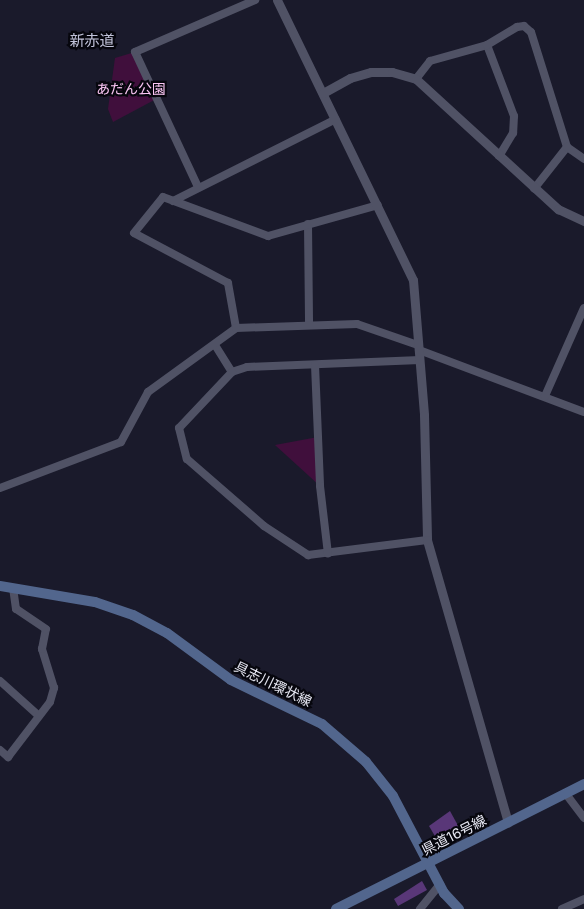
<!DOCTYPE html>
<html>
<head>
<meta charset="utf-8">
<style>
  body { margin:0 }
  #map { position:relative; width:584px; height:909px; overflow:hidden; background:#1a1a2b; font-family:Inter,"Noto Sans JP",sans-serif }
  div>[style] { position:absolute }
  .green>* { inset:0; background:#400f3c }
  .building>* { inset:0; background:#593778 }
  .minor>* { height:8px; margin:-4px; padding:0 4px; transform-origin:4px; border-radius:4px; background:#505265 }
  .tertiary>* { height:9px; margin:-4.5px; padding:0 4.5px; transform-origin:4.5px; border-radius:4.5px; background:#505265 }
  .secondary>* { height:10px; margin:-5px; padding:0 5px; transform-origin:5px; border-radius:5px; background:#52668d }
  span { translate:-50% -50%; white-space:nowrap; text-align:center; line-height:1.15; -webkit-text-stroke:4.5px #06060d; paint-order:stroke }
  .park-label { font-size:14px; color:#fbc6f4 }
  .street-label { font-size:14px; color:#e7e8f3 }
  .neighbourhood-label { font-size:15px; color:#c0c2d9 }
</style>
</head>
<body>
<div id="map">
  <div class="green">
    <div style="clip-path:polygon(135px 52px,158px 98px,113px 122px,108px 109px,115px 58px)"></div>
    <div style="clip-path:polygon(318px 437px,320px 486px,275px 445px)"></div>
  </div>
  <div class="building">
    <div style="clip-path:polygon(450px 811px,461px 831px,439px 843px,429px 826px)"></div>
    <div style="clip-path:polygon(422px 881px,427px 890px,398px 906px,394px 899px)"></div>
  </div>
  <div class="minor">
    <div style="left:487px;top:45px;width:76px;rotate:69.2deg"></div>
    <div style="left:514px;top:116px;width:17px;rotate:93deg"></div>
    <div style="left:513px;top:133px;width:27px;rotate:121deg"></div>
    <div style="left:416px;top:79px;width:23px;rotate:-52deg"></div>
    <div style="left:430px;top:61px;width:59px;rotate:-15.7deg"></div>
    <div style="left:487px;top:45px;width:35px;rotate:-31deg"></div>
    <div style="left:517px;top:27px;width:7px;rotate:-8deg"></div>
    <div style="left:524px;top:26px;width:9px;rotate:41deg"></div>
    <div style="left:531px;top:32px;width:121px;rotate:72.6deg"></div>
    <div style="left:567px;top:147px;width:53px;rotate:128.2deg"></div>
    <div style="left:567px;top:147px;width:21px;rotate:35deg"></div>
    <div style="left:198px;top:187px;width:149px;rotate:-115deg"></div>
    <div style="left:135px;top:52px;width:131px;rotate:-23.4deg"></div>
    <div style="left:173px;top:201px;width:182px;rotate:-26.7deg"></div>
    <div style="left:308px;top:224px;width:100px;rotate:89.4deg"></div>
    <div style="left:236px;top:328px;width:46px;rotate:-100.1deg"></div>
    <div style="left:228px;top:283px;width:106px;rotate:-152deg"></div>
    <div style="left:134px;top:233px;width:46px;rotate:-51.1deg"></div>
    <div style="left:163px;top:197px;width:112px;rotate:20.4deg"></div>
    <div style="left:268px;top:236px;width:114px;rotate:-15.7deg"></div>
    <div style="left:215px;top:345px;width:32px;rotate:58deg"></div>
    <div style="left:419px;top:350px;width:176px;rotate:20.6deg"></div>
    <div style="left:420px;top:360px;width:173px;rotate:177.7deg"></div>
    <div style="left:247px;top:367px;width:16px;rotate:162deg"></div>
    <div style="left:232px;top:372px;width:77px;rotate:133.4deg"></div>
    <div style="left:179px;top:428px;width:32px;rotate:76deg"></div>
    <div style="left:187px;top:459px;width:102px;rotate:41deg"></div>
    <div style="left:264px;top:526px;width:53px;rotate:33.4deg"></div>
    <div style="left:308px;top:555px;width:120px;rotate:-7.2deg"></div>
    <div style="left:315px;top:365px;width:121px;rotate:87.6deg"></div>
    <div style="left:320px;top:486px;width:68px;rotate:83.3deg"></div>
    <div style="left:545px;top:396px;width:96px;rotate:-66.1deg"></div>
    <div style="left:0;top:488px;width:129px;rotate:-20.8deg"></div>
    <div style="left:121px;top:442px;width:57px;rotate:-61.6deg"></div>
    <div style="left:148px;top:392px;width:109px;rotate:-36deg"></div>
    <div style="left:236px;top:328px;width:121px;rotate:-1.9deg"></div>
    <div style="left:357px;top:324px;width:65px;rotate:19deg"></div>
    <div style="left:0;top:681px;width:52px;rotate:41.9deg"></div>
    <div style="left:0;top:750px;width:11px;rotate:41deg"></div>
    <div style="left:8px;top:757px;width:69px;rotate:-52.6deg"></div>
    <div style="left:50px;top:702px;width:15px;rotate:-74deg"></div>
    <div style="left:54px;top:688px;width:41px;rotate:-107.1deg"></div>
    <div style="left:42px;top:649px;width:20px;rotate:-79deg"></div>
    <div style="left:46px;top:629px;width:36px;rotate:-146deg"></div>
    <div style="left:16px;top:609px;width:21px;rotate:-98deg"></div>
    <div style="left:566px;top:794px;width:30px;rotate:53deg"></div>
    <div style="left:420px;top:909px;width:32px;rotate:-51deg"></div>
    <div style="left:562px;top:909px;width:24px;rotate:-24deg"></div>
  </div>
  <div class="tertiary">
    <div style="left:277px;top:0;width:311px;rotate:64.1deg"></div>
    <div style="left:413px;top:280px;width:135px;rotate:85.3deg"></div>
    <div style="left:424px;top:415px;width:125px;rotate:88.6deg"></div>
    <div style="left:427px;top:540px;width:294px;rotate:74deg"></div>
    <div style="left:323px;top:93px;width:31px;rotate:-29deg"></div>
    <div style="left:350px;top:78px;width:22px;rotate:-16deg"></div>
    <div style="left:371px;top:72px;width:21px"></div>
    <div style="left:392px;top:72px;width:25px;rotate:16deg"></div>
    <div style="left:416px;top:79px;width:193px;rotate:42.5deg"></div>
    <div style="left:558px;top:209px;width:29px;rotate:25deg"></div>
  </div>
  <div class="secondary">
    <div style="left:0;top:586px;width:96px;rotate:9.6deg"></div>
    <div style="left:95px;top:602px;width:40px;rotate:18.9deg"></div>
    <div style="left:133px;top:615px;width:38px;rotate:28deg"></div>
    <div style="left:167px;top:633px;width:79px;rotate:36.3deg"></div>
    <div style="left:231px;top:680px;width:101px;rotate:25.8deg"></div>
    <div style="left:322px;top:724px;width:58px;rotate:40.8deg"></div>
    <div style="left:366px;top:762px;width:43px;rotate:51.5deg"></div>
    <div style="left:393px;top:796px;width:110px;rotate:62.3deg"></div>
    <div style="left:444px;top:893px;width:22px;rotate:47deg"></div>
    <div style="left:336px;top:909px;width:278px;rotate:-26.7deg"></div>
  </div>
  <div class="park-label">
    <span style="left:131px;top:89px">あだん公園</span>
  </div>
  <div class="street-label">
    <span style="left:273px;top:684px;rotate:26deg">具志川環状線</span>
    <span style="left:454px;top:835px;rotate:-27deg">県道16号線</span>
  </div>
  <div class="neighbourhood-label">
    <span style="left:92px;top:41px">新赤道</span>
  </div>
</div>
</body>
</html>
